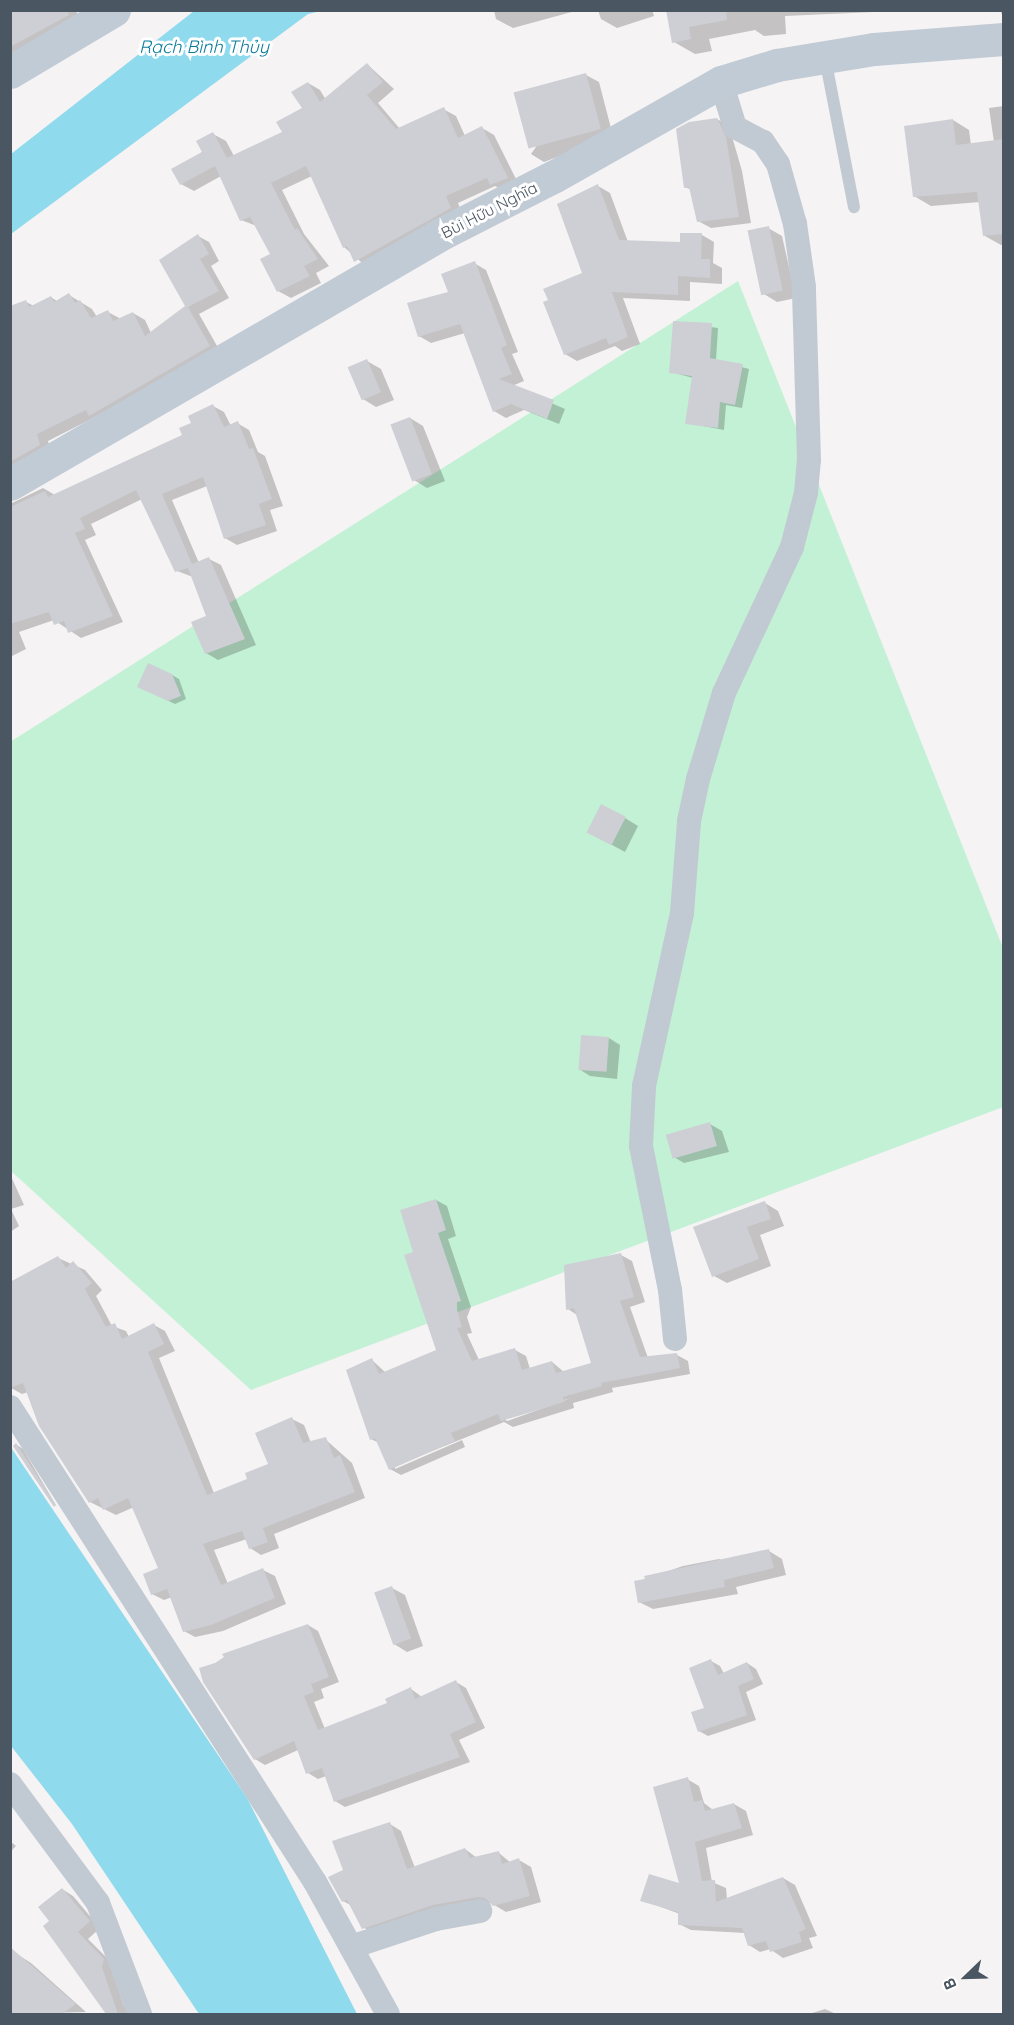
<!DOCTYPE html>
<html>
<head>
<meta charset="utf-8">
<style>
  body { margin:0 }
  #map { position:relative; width:1014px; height:2025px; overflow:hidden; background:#f5f3f3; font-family:Quicksand,sans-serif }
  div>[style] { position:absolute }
  .green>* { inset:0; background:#c3f1d5 }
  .water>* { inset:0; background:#90daee }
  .shadow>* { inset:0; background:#0003 }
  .building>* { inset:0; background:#cdcfd5; transform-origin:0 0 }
  .lane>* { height:12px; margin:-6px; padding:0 6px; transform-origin:6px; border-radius:6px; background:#c1cad2 }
  .street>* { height:24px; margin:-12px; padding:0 12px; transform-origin:12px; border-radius:12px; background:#c1cad2 }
  .secondary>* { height:33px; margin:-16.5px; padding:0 16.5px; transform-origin:16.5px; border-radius:16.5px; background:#c1cbd6 }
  span { translate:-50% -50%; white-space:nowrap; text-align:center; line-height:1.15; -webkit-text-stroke:6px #fff; paint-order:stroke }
  .street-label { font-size:16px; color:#4a5661 }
  .water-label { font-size:18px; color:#0c7c9b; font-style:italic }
  .frame { position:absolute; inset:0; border:12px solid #4a5661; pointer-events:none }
  .north { position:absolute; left:936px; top:1947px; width:60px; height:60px; -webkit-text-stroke:4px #fff; paint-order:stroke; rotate:247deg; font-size:16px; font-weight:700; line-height:24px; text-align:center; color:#4a5661 }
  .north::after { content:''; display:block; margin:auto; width:21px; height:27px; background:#4a5661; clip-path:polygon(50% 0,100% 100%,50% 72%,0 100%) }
</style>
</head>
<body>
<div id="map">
  <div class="green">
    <div style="clip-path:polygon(738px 281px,1003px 948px,1003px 1107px,251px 1390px,11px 1171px,10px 742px)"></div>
  </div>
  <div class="water">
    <div style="clip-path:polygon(194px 11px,321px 11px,308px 14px,11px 234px,11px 154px)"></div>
    <div style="clip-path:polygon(10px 1446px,247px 1798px,357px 2014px,199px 2014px,72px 1824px,11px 1746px)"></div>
  </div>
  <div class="shadow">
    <div style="clip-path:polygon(10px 10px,76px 10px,80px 22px,10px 58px)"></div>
    <div style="clip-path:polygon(494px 10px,579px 10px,513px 28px,496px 19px)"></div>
    <div style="clip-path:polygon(598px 10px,652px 10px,654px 16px,617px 28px,601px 19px)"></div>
    <div style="clip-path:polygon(668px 10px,918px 10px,785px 16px,786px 34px,764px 36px,755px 30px,709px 39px,712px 51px,695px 54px,674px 42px)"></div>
    <div style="clip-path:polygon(992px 10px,1004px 10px,1004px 21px,1001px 12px)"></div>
    <div style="clip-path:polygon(367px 64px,394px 89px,378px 103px,400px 129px,443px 109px,456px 116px,465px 136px,482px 128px,494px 135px,519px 185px,503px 191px,495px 186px,458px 203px,463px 215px,368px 268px,344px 247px,312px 176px,282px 190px,304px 234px,329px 266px,316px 273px,321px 283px,291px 298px,278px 291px,272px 255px,257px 226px,241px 220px,221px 176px,194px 191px,181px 184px,213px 134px,226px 141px,234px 156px,284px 133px,304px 108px,308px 83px,320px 90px,326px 100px)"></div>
    <div style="clip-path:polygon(586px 75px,599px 82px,613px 136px,544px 162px,531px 154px)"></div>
    <div style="clip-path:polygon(1004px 106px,1004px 245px,1001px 245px,985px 236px,980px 202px,931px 206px,914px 196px,953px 120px,969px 130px,971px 145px,994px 142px,989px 108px)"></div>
    <div style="clip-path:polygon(717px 119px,729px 126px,742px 171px,751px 223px,711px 228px,698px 221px,692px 190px,685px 187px)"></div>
    <div style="clip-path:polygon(598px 186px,610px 193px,628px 242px,682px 243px,681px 234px,702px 235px,714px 242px,713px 263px,722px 268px,722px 284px,690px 282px,690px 301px,623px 298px,640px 344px,622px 351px,615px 346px,577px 361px,565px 354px,584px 273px)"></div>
    <div style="clip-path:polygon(768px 228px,782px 236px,796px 298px,777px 302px,764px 294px)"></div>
    <div style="clip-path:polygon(198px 236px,209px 242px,219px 261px,211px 266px,229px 298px,199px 314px,221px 353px,48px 441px,51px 452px,10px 477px,10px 308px,26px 302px,34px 306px,51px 297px,58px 302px,69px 295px,92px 309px,97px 317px,108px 312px,121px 319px,133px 313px,145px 320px,151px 333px,187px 306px)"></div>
    <div style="clip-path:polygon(474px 263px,486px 270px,518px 352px,512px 354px,524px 381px,512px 386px,565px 409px,559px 424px,524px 410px,506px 418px,494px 411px,465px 333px,431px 343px,419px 336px)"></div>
    <div style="clip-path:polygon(675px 322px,718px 328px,716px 360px,749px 369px,742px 408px,726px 405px,724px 430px,687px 423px,693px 378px,671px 372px)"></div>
    <div style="clip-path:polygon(367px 361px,381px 369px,394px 400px,376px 407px,363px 399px)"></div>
    <div style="clip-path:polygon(213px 406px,224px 412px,231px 426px,237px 423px,249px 430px,258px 452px,265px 456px,283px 506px,270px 510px,277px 531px,237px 545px,225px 538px,207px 486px,172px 500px,199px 563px,209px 559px,221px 565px,256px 645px,218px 660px,206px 653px,208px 617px,193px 577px,177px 571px,142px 499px,91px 524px,96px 535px,85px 540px,123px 622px,81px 638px,54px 620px,19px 632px,26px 649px,10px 657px,10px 504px,43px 488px,55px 495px,184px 436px)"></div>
    <div style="clip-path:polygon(410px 418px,423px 426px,445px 481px,427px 488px,414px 480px)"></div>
    <div style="clip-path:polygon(172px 675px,179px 679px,186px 699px,175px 704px,146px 690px)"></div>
    <div style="clip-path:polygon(625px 818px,638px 826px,625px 852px,601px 839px)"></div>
    <div style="clip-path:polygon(609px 1038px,620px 1045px,617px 1079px,590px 1076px,579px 1069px)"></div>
    <div style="clip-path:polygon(710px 1124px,722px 1131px,729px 1152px,684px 1163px,672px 1156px)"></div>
    <div style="clip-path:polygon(10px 1174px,24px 1205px,11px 1209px,19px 1226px,10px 1232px)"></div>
    <div style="clip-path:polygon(evenodd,436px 1200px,447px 1206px,456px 1236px,448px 1239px,471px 1307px,467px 1317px,472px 1333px,467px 1334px,479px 1360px,515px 1350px,526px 1356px,530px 1369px,552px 1362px,564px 1372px,593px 1364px,577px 1315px,568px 1309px,621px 1255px,632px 1261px,645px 1302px,630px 1307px,648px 1358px,677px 1355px,688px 1361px,690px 1374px,612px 1388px,613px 1392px,573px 1403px,574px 1408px,513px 1427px,504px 1422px,395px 1466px,395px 1469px,462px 1440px,465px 1447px,401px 1475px,390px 1469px,379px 1443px,371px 1439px,372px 1360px,386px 1373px,438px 1350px,415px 1253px,436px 1200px,571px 1398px,507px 1421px,504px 1418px,571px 1398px)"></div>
    <div style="clip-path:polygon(765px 1203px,778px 1211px,784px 1226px,760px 1235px,771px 1266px,727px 1283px,714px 1276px,695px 1227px)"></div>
    <div style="clip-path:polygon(58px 1258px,85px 1270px,102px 1290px,96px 1296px,112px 1326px,126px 1331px,129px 1337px,154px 1325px,165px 1331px,175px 1351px,159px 1358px,214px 1493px,249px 1480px,270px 1464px,292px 1419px,304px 1425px,311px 1443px,325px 1439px,352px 1463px,365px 1498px,274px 1534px,279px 1548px,261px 1555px,250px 1548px,247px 1539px,214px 1550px,228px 1584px,263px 1570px,275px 1576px,286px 1604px,223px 1631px,195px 1637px,184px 1631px,172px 1597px,164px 1600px,152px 1594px,160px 1569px,134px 1507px,116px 1515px,90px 1502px,28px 1392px,22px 1394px,11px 1388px)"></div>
    <div style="clip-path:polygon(17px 1445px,23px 1449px,57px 1507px,27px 1467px)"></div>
    <div style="clip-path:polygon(769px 1551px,782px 1559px,786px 1575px,736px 1587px,738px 1594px,653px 1609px,639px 1602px,636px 1582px,683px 1566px,719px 1559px,725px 1562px)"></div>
    <div style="clip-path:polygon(392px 1588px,405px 1595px,423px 1646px,407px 1652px,394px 1644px)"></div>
    <div style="clip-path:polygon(308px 1625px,318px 1631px,339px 1682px,321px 1689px,324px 1698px,314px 1702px,325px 1729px,389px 1704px,411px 1689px,422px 1697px,456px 1682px,466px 1688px,485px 1728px,459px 1740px,470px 1762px,345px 1807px,335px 1801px,326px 1776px,318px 1779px,308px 1773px,298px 1750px,265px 1765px,255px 1759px)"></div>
    <div style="clip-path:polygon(711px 1661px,720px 1666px,724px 1674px,747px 1663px,756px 1669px,763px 1684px,746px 1692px,756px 1720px,708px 1736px,699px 1731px,706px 1709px)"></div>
    <div style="clip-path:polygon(687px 1779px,699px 1786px,704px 1803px,713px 1810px,734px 1804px,746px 1811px,753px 1835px,706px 1848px,712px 1882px,726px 1888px,727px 1899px,783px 1878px,795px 1885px,817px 1936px,809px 1938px,813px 1948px,783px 1958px,770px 1949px,760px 1952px,749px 1945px,745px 1933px,691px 1930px,679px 1924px,680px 1914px,642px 1900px,681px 1885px)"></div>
    <div style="clip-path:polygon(390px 1824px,401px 1831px,415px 1868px,465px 1849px,477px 1858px,499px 1853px,511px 1863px,519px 1860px,531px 1867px,541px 1902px,506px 1912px,491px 1903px,446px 1911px,374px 1934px,363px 1927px,352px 1906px,343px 1901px,345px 1871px)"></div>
    <div style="clip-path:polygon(10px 1841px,16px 1846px,10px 1852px)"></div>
    <div style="clip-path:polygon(62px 1889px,73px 1896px,100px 1928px,88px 1939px,115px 1966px,113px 1974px,124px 2006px,134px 2014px,108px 2014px,45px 1926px,52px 1922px)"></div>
    <div style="clip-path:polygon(20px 1956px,31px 1963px,86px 2012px,10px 2014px,10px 1966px)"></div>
    <div style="clip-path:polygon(825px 2009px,836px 2014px,809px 2014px)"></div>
  </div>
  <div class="building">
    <div style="clip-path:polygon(10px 10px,67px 10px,69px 15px,10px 47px)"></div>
    <div style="clip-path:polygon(666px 10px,726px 10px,727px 20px,689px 27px,691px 39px,672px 43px)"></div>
    <div style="clip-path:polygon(367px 63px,383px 82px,367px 95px,396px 129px,444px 107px,458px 138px,482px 126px,508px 178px,490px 185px,487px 178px,446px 196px,451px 208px,354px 262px,347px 246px,343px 248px,306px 166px,271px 183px,295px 230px,297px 228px,318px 259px,304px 266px,310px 276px,277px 292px,260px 259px,270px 254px,250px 217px,240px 221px,215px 166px,180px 185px,171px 169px,202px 152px,196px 141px,213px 132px,227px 158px,282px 132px,276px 122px,302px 108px,291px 92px,308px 82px,320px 102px)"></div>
    <div style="left:586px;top:73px;width:58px;height:75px;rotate:75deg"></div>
    <div style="clip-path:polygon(717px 118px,726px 137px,739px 217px,697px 222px,689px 187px,684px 188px,676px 129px,689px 122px)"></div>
    <div style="clip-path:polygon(953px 119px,956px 145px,1004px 139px,1004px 234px,983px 236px,977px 192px,913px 197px,904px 126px)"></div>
    <div style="clip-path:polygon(598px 184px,619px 240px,680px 242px,680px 233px,702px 233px,701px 259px,710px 259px,710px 278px,678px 276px,678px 295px,612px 292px,628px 337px,609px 345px,606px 338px,564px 355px,543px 302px,548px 300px,543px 289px,582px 273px,557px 204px)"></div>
    <div style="left:769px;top:226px;width:66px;height:22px;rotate:78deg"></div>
    <div style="clip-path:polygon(198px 234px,209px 254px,200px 259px,219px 291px,188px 307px,210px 346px,89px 416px,86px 410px,37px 434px,40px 445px,10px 462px,10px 306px,26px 300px,29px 307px,51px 296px,54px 302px,69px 293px,75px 303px,80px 300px,91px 318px,108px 310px,113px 321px,133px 312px,145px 336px,185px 306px,159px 260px)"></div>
    <div style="clip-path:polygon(475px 261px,507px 345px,501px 348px,512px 374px,499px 379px,554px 400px,547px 419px,511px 404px,493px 412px,460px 324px,418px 337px,407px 303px,448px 292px,441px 274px)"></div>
    <div style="clip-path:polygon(673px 321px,712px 323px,710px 358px,743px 364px,735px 405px,720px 402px,718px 428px,685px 424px,692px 376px,669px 373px)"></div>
    <div style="left:367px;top:359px;width:36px;height:21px;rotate:67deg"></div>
    <div style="clip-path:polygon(213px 404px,224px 427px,238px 421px,249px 449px,253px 448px,272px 499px,259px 504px,266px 525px,224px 539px,203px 477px,162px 494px,192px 564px,209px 557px,245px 639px,205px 654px,191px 622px,206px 616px,188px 568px,175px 572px,136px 490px,80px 518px,85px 529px,75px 533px,113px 616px,68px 633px,64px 621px,54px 625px,49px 612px,10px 624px,10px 507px,45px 491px,48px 497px,182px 435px,179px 428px,191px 423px,188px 416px)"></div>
    <div style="left:410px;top:417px;width:61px;height:21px;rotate:69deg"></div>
    <div style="clip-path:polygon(148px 663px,172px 674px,181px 696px,168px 701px,137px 687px)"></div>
    <div style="left:601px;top:804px;width:28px;height:32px;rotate:27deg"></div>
    <div style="left:581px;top:1035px;width:28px;height:35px;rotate:4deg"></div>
    <div style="left:710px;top:1122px;width:25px;height:46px;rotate:74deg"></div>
    <div style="clip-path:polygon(436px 1199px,446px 1230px,438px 1233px,461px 1301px,457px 1302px,457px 1310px,462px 1327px,457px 1328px,472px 1361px,515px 1348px,522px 1370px,552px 1361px,556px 1373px,591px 1363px,574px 1308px,566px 1310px,564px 1265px,621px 1253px,634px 1297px,620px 1301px,640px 1357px,677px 1353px,680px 1368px,601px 1383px,602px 1386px,563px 1397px,564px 1402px,501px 1421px,498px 1414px,451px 1433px,455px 1441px,389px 1470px,375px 1438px,370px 1440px,346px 1370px,372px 1358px,379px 1374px,436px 1350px,404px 1255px,413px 1252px,400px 1210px)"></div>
    <div style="clip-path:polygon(765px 1201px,771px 1219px,747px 1227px,759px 1259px,712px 1277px,693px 1227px)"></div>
    <div style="clip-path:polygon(58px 1256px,66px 1268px,73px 1261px,92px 1283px,85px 1289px,106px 1327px,115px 1323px,122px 1339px,154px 1323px,164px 1344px,148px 1352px,207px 1495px,247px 1479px,245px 1473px,268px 1464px,255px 1433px,292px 1417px,303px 1443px,326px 1437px,334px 1458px,340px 1455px,355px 1492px,263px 1528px,268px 1542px,249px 1549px,242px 1531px,203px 1544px,221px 1585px,263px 1568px,275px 1598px,211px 1625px,183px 1632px,167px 1589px,151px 1595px,143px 1574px,158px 1568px,128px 1498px,103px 1510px,98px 1498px,89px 1503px,39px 1426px,23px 1383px,10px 1388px,10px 1282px)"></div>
    <div style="clip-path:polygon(16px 1443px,56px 1505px,54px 1507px,13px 1446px)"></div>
    <div style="clip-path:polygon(769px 1549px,774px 1568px,724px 1580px,725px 1587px,638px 1603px,634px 1581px,645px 1579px,644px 1576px)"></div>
    <div style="left:392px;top:1586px;width:56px;height:19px;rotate:70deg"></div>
    <div style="clip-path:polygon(308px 1624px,329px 1677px,311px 1684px,314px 1692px,304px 1696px,318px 1730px,387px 1703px,385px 1699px,411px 1687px,415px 1699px,456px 1680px,476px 1722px,450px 1734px,460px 1757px,334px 1802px,322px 1768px,306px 1774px,294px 1741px,254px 1760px,203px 1682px,199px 1668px,215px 1663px,224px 1657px,222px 1654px)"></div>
    <div style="clip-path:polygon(711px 1659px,718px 1675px,747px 1662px,754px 1679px,738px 1686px,747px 1715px,698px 1732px,691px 1712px,704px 1708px,689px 1668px)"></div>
    <div style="clip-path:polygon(688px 1777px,694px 1802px,702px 1800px,705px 1811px,734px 1803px,742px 1828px,695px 1842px,702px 1881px,715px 1880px,716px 1902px,783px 1877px,806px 1929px,799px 1932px,802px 1942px,770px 1952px,766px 1941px,748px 1946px,742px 1928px,678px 1925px,678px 1912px,640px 1901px,649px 1874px,679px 1883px,653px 1787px)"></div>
    <div style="clip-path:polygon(390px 1822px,407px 1869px,465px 1848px,470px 1858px,499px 1851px,502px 1864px,519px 1858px,530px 1896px,493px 1906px,485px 1898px,478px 1897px,433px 1905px,362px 1929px,347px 1900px,342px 1902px,328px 1877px,343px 1870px,332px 1841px)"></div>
    <div style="clip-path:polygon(62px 1888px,90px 1921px,78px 1932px,104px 1959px,102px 1967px,118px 2014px,106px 2014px,43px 1926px,49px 1921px,38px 1907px)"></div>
    <div style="clip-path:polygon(10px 1947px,76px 2004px,62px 2014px,10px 2014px)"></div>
  </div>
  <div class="lane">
    <div style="left:825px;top:58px;width:152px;rotate:79deg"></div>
  </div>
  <div class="street">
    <div style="left:675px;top:1339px;width:49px;rotate:-95.8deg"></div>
    <div style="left:670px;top:1290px;width:147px;rotate:-101.4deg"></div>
    <div style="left:641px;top:1146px;width:60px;rotate:-87.1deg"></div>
    <div style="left:644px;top:1086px;width:177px;rotate:-77.6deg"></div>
    <div style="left:682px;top:913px;width:92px;rotate:-85.6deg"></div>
    <div style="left:689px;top:821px;width:43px;rotate:-77.9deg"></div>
    <div style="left:698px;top:779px;width:90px;rotate:-73.2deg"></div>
    <div style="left:724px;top:693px;width:161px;rotate:-65deg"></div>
    <div style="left:792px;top:547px;width:56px;rotate:-75.5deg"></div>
    <div style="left:806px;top:493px;width:33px;rotate:-85deg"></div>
    <div style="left:809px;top:460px;width:173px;rotate:-91.7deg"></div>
    <div style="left:804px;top:287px;width:64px;rotate:-98.1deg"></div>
    <div style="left:795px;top:224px;width:62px;rotate:-105.8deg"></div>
    <div style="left:778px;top:164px;width:27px;rotate:-124deg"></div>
    <div style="left:763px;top:142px;width:32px;rotate:-152deg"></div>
    <div style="left:735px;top:127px;width:47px;rotate:-107.3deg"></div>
    <div style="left:10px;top:1407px;width:564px;rotate:57.3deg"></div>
    <div style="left:315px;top:1882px;width:151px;rotate:61.1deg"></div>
    <div style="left:10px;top:1784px;width:148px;rotate:53.5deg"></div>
    <div style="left:98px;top:1903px;width:119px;rotate:69.3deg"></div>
    <div style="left:351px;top:1947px;width:89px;rotate:-18.2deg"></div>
    <div style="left:436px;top:1919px;width:45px;rotate:-10.3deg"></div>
  </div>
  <div class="secondary">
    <div style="left:10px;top:72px;width:121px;rotate:-30.8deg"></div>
    <div style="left:10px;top:484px;width:494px;rotate:-30.1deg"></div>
    <div style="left:437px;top:236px;width:132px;rotate:-27deg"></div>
    <div style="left:555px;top:176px;width:191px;rotate:-29.5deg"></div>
    <div style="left:721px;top:82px;width:59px;rotate:-16.9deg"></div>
    <div style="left:777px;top:65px;width:98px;rotate:-9.4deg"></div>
    <div style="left:874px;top:49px;width:130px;rotate:-4.4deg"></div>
  </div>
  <div class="street-label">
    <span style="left:489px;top:210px;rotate:-27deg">Bùi Hữu Nghĩa</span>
  </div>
  <div class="water-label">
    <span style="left:204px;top:47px">Rạch Bình Thủy</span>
  </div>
  <div class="frame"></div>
  <div class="north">B</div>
</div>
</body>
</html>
